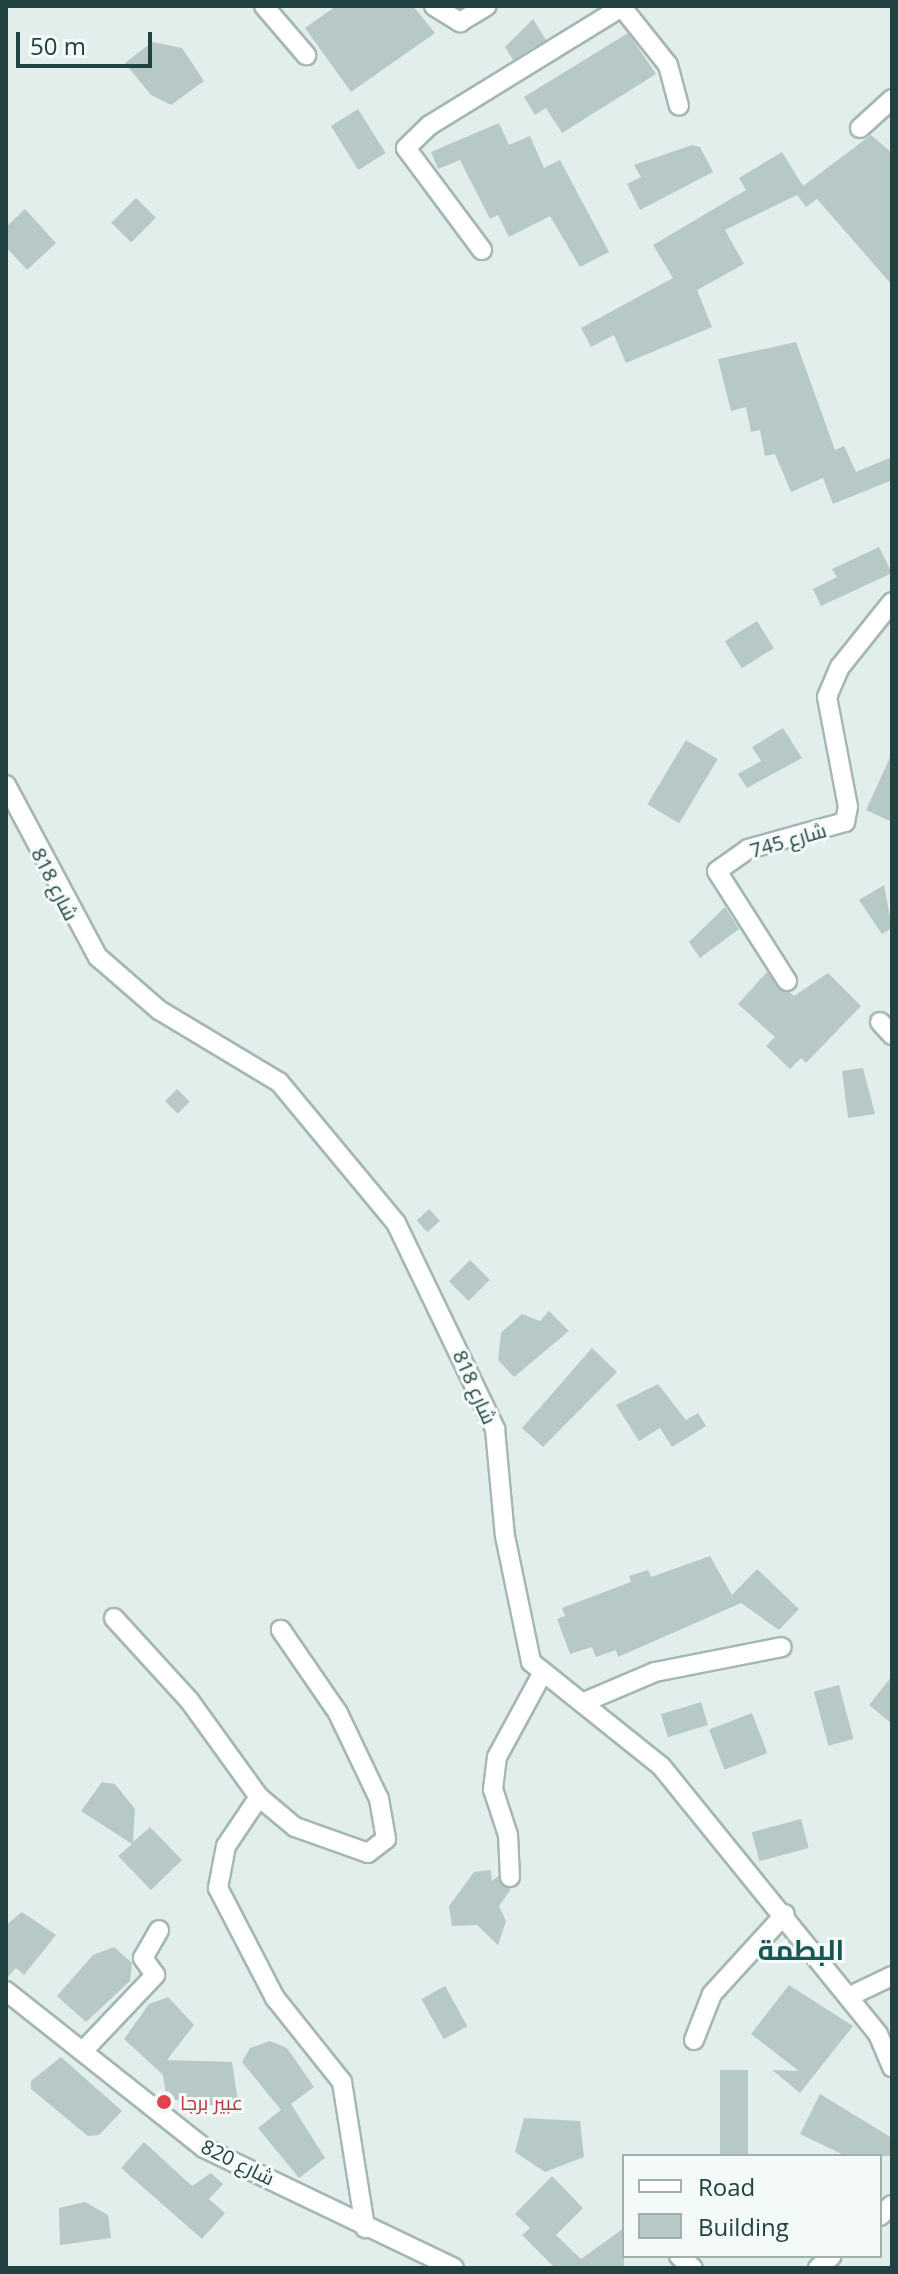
<!DOCTYPE html>
<html>
<head>
<meta charset="utf-8">
<style>
  body { margin:0 }
  #map { position:relative; width:898px; height:2274px; overflow:hidden; background:#e2eeec; font-family:"Open Sans",Cairo,sans-serif }
  div>[style] { position:absolute }
  .building>* { inset:0; background:#b7c9c6; transform-origin:0 0 }
  .roads { filter:drop-shadow(2px 0 #a4b7b5) drop-shadow(-2px 0 #a4b7b5) drop-shadow(0 2px #a4b7b5) drop-shadow(0 -2px #a4b7b5) }
  .street>* { height:18px; margin:-9px; padding:0 9px; transform-origin:9px; border-radius:9px; background:#fff }
  .dots>* { width:22px; height:22px; translate:-50% -50%; box-sizing:border-box; border:4px solid #f4faf8; border-radius:50% }
  span { translate:-50% -50%; white-space:nowrap; text-align:center; line-height:1.15; -webkit-text-stroke:6px #f4faf8; paint-order:stroke }
  .street-label { font-size:20px; color:#204241 }
  .health-label { font-size:20px; color:#be3a42 }
  .left { translate:0 -50%; text-align:left }
  .district-label { font-size:28px; color:#195756; font-weight:700 }
  .frame { position:absolute; inset:0; border:8px solid #204241; pointer-events:none }
  .legend { position:absolute; left:622px; top:2154px; width:260px; height:104px; box-sizing:border-box; background:#f4faf8; border:2px solid #9fb0af; margin:0; padding:10px 14px; list-style:none; font-size:24px; color:#204241 }
  .legend li { display:flex; align-items:center; gap:16px; height:40px }
  .legend b { width:40px; border:2px solid #9fb0af }
  .scale { position:absolute; left:16px; top:32px; width:136px; height:36px; box-sizing:border-box; border:4px solid #204241; border-top:0; padding-left:10px; font-size:24px; line-height:28px; white-space:nowrap; color:#204241; -webkit-text-stroke:6px #f4faf8; paint-order:stroke }
</style>
</head>
<body>
<div id="map">
  <div class="building">
    <div style="clip-path:polygon(336px 6px,413px 6px,435px 33px,351px 92px,305px 28px)"></div>
    <div style="clip-path:polygon(533px 19px,546px 40px,513px 60px,505px 47px)"></div>
    <div style="clip-path:polygon(628px 33px,656px 74px,562px 133px,546px 108px,535px 115px,524px 97px)"></div>
    <div style="clip-path:polygon(152px 42px,182px 48px,204px 81px,171px 105px,151px 95px,125px 63px)"></div>
    <div style="left:358px;top:109px;width:52px;height:32px;rotate:58deg"></div>
    <div style="clip-path:polygon(499px 123px,509px 145px,530px 136px,544px 168px,560px 160px,609px 252px,580px 267px,550px 216px,509px 237px,498px 215px,490px 219px,460px 160px,438px 169px,431px 152px)"></div>
    <div style="clip-path:polygon(871px 135px,892px 153px,892px 285px,817px 199px,806px 207px,797px 195px,725px 230px,744px 264px,697px 290px,712px 327px,626px 363px,614px 335px,591px 347px,581px 328px,673px 278px,653px 245px,746px 190px,739px 178px,782px 152px,803px 186px)"></div>
    <div style="clip-path:polygon(692px 145px,700px 147px,713px 172px,640px 210px,627px 184px,641px 177px,634px 165px)"></div>
    <div style="left:136px;top:198px;width:28px;height:35px;rotate:45deg"></div>
    <div style="clip-path:polygon(25px 209px,56px 243px,27px 270px,6px 247px,6px 227px)"></div>
    <div style="clip-path:polygon(796px 342px,835px 450px,844px 446px,856px 472px,892px 457px,892px 480px,833px 504px,823px 478px,791px 492px,775px 454px,765px 456px,760px 430px,751px 432px,746px 407px,731px 411px,718px 359px)"></div>
    <div style="clip-path:polygon(879px 547px,892px 573px,821px 606px,813px 589px,837px 577px,832px 569px)"></div>
    <div style="left:757px;top:621px;width:32px;height:38px;rotate:58deg"></div>
    <div style="clip-path:polygon(783px 728px,802px 758px,747px 788px,738px 774px,761px 761px,752px 747px)"></div>
    <div style="left:686px;top:740px;width:37px;height:75px;rotate:31deg"></div>
    <div style="clip-path:polygon(892px 753px,892px 822px,866px 810px)"></div>
    <div style="clip-path:polygon(884px 885px,892px 928px,882px 934px,859px 900px)"></div>
    <div style="clip-path:polygon(725px 907px,739px 929px,700px 958px,689px 942px)"></div>
    <div style="clip-path:polygon(767px 972px,794px 996px,828px 973px,861px 1006px,806px 1063px,801px 1058px,790px 1069px,766px 1046px,775px 1037px,738px 1004px)"></div>
    <div style="clip-path:polygon(863px 1068px,875px 1114px,848px 1118px,842px 1071px)"></div>
    <div style="left:177px;top:1089px;width:18px;height:17px;rotate:45deg"></div>
    <div style="left:429px;top:1209px;width:16px;height:17px;rotate:47deg"></div>
    <div style="left:470px;top:1260px;width:28px;height:30px;rotate:45deg"></div>
    <div style="clip-path:polygon(549px 1311px,569px 1331px,514px 1377px,498px 1360px,501px 1333px,522px 1314px,540px 1321px)"></div>
    <div style="clip-path:polygon(592px 1348px,617px 1372px,543px 1447px,522px 1428px)"></div>
    <div style="clip-path:polygon(658px 1384px,686px 1420px,698px 1413px,706px 1426px,672px 1447px,660px 1428px,639px 1441px,616px 1405px)"></div>
    <div style="clip-path:polygon(710px 1556px,732px 1595px,757px 1569px,799px 1609px,779px 1630px,741px 1603px,618px 1657px,616px 1650px,596px 1657px,592px 1647px,570px 1654px,557px 1619px,565px 1616px,562px 1608px,631px 1582px,629px 1576px,648px 1570px,651px 1577px)"></div>
    <div style="clip-path:polygon(892px 1676px,892px 1724px,869px 1705px)"></div>
    <div style="left:839px;top:1685px;width:56px;height:26px;rotate:75deg"></div>
    <div style="left:701px;top:1702px;width:24px;height:42px;rotate:73deg"></div>
    <div style="left:752px;top:1713px;width:43px;height:46px;rotate:69deg"></div>
    <div style="clip-path:polygon(102px 1782px,115px 1784px,135px 1809px,133px 1842px,150px 1827px,182px 1860px,151px 1890px,118px 1856px,132px 1844px,81px 1811px)"></div>
    <div style="left:801px;top:1819px;width:30px;height:51px;rotate:75deg"></div>
    <div style="clip-path:polygon(491px 1870px,492px 1881px,498px 1876px,511px 1889px,499px 1906px,506px 1921px,498px 1945px,477px 1925px,452px 1926px,449px 1906px,474px 1872px)"></div>
    <div style="clip-path:polygon(22px 1912px,56px 1935px,24px 1975px,16px 1968px,6px 1979px,6px 1925px)"></div>
    <div style="clip-path:polygon(114px 1947px,132px 1963px,130px 1981px,86px 2022px,57px 1996px,93px 1955px)"></div>
    <div style="clip-path:polygon(789px 1985px,853px 2026px,800px 2093px,772px 2070px,799px 2071px,751px 2034px)"></div>
    <div style="left:445px;top:1986px;width:46px;height:27px;rotate:61deg"></div>
    <div style="clip-path:polygon(168px 1997px,194px 2025px,167px 2060px,232px 2062px,239px 2108px,211px 2106px,205px 2116px,190px 2116px,179px 2100px,167px 2101px,163px 2075px,124px 2039px,149px 2004px)"></div>
    <div style="clip-path:polygon(270px 2041px,287px 2048px,314px 2087px,291px 2104px,325px 2158px,299px 2178px,258px 2128px,281px 2110px,242px 2062px,250px 2048px)"></div>
    <div style="clip-path:polygon(61px 2057px,122px 2111px,99px 2135px,88px 2136px,31px 2089px,31px 2081px)"></div>
    <div style="left:720px;top:2070px;width:28px;height:86px"></div>
    <div style="clip-path:polygon(820px 2094px,892px 2138px,892px 2156px,846px 2156px,800px 2134px)"></div>
    <div style="clip-path:polygon(524px 2118px,580px 2121px,584px 2157px,545px 2172px,515px 2152px)"></div>
    <div style="clip-path:polygon(144px 2142px,192px 2186px,211px 2173px,223px 2184px,209px 2199px,225px 2213px,202px 2239px,121px 2168px)"></div>
    <div style="clip-path:polygon(552px 2176px,583px 2208px,556px 2235px,581px 2259px,624px 2228px,624px 2268px,555px 2268px,522px 2235px,530px 2228px,515px 2214px)"></div>
    <div style="clip-path:polygon(85px 2202px,108px 2215px,111px 2238px,60px 2245px,59px 2208px)"></div>
  </div>
  <div class="roads">
    <div class="street">
      <div style="left:264px;top:6px;width:65px;rotate:49.4deg"></div>
      <div style="left:434px;top:6px;width:31px;rotate:32deg"></div>
      <div style="left:460px;top:22px;width:31px;rotate:-31deg"></div>
      <div style="left:621px;top:6px;width:75px;rotate:51.5deg"></div>
      <div style="left:668px;top:65px;width:42px;rotate:75deg"></div>
      <div style="left:860px;top:128px;width:43px;rotate:-42.2deg"></div>
      <div style="left:482px;top:250px;width:127px;rotate:-126.7deg"></div>
      <div style="left:406px;top:148px;width:33px;rotate:-44deg"></div>
      <div style="left:430px;top:125px;width:225px;rotate:-31.6deg"></div>
      <div style="left:6px;top:785px;width:195px;rotate:61.9deg"></div>
      <div style="left:98px;top:957px;width:81px;rotate:41deg"></div>
      <div style="left:159px;top:1010px;width:140px;rotate:31deg"></div>
      <div style="left:279px;top:1082px;width:183px;rotate:50.3deg"></div>
      <div style="left:396px;top:1223px;width:229px;rotate:64.3deg"></div>
      <div style="left:495px;top:1429px;width:107px;rotate:84.7deg"></div>
      <div style="left:505px;top:1536px;width:129px;rotate:78.3deg"></div>
      <div style="left:531px;top:1662px;width:166px;rotate:38.7deg"></div>
      <div style="left:661px;top:1766px;width:345px;rotate:51deg"></div>
      <div style="left:878px;top:2034px;width:36px;rotate:67deg"></div>
      <div style="left:787px;top:981px;width:130px;rotate:-122.5deg"></div>
      <div style="left:717px;top:871px;width:38px;rotate:-35deg"></div>
      <div style="left:748px;top:849px;width:101px;rotate:-15.6deg"></div>
      <div style="left:845px;top:822px;width:15px;rotate:-79deg"></div>
      <div style="left:848px;top:807px;width:112px;rotate:-100.8deg"></div>
      <div style="left:827px;top:697px;width:33px;rotate:-67deg"></div>
      <div style="left:840px;top:667px;width:83px;rotate:-51.3deg"></div>
      <div style="left:880px;top:1022px;width:18px;rotate:47deg"></div>
      <div style="left:114px;top:1618px;width:111px;rotate:47.6deg"></div>
      <div style="left:189px;top:1700px;width:120px;rotate:54.2deg"></div>
      <div style="left:259px;top:1797px;width:47px;rotate:39.8deg"></div>
      <div style="left:295px;top:1827px;width:77px;rotate:19.6deg"></div>
      <div style="left:368px;top:1853px;width:23px;rotate:-38deg"></div>
      <div style="left:386px;top:1839px;width:41px;rotate:-99.9deg"></div>
      <div style="left:379px;top:1799px;width:95px;rotate:-115.5deg"></div>
      <div style="left:338px;top:1713px;width:101px;rotate:-124.5deg"></div>
      <div style="left:582px;top:1703px;width:79px;rotate:-23deg"></div>
      <div style="left:655px;top:1672px;width:129px;rotate:-11.1deg"></div>
      <div style="left:259px;top:1797px;width:59px;rotate:124deg"></div>
      <div style="left:226px;top:1846px;width:43px;rotate:100.8deg"></div>
      <div style="left:218px;top:1888px;width:124px;rotate:62.6deg"></div>
      <div style="left:275px;top:1998px;width:107px;rotate:51.4deg"></div>
      <div style="left:342px;top:2082px;width:148px;rotate:81deg"></div>
      <div style="left:510px;top:1877px;width:42px;rotate:-92.7deg"></div>
      <div style="left:508px;top:1835px;width:48px;rotate:-108.1deg"></div>
      <div style="left:493px;top:1789px;width:32px;rotate:-83deg"></div>
      <div style="left:497px;top:1757px;width:92px;rotate:-61.5deg"></div>
      <div style="left:6px;top:1991px;width:253px;rotate:38.4deg"></div>
      <div style="left:204px;top:2148px;width:277px;rotate:25.6deg"></div>
      <div style="left:848px;top:1997px;width:49px;rotate:-25.5deg"></div>
      <div style="left:694px;top:2040px;width:49px;rotate:-68.6deg"></div>
      <div style="left:712px;top:1994px;width:108px;rotate:-47.6deg"></div>
      <div style="left:83px;top:2051px;width:105px;rotate:-46.5deg"></div>
      <div style="left:155px;top:1975px;width:21px;rotate:-125deg"></div>
      <div style="left:143px;top:1958px;width:32px;rotate:-60deg"></div>
      <div style="left:880px;top:2216px;width:16px;rotate:-43deg"></div>
      <div style="left:679px;top:2256px;width:18px;rotate:41deg"></div>
      <div style="left:818px;top:2268px;width:18px;rotate:-41deg"></div>
    </div>
  </div>
  <div class="dots">
    <div style="left:164px;top:2102px;background:#e0444e"></div>
  </div>
  <div class="street-label">
    <span style="left:788px;top:840px;rotate:-16deg">شارع 745</span>
    <span style="left:55px;top:884px;rotate:63deg">شارع 818</span>
    <span style="left:475px;top:1387px;rotate:66deg">شارع 818</span>
    <span style="left:238px;top:2162px;rotate:26deg">شارع 820</span>
  </div>
  <div class="health-label">
    <span class="left" style="left:180px;top:2102px">عبير برجا</span>
  </div>
  <div class="district-label">
    <span style="left:801px;top:1949px">البطمة</span>
  </div>
  <div class="frame"></div>
  <ul class="legend">
  <li><b style="height:10px;background:#fff"></b>Road</li>
  <li><b style="height:22px;background:#b7c9c6"></b>Building</li>
  </ul>
  <div class="scale">50 m</div>
</div>
</body>
</html>
